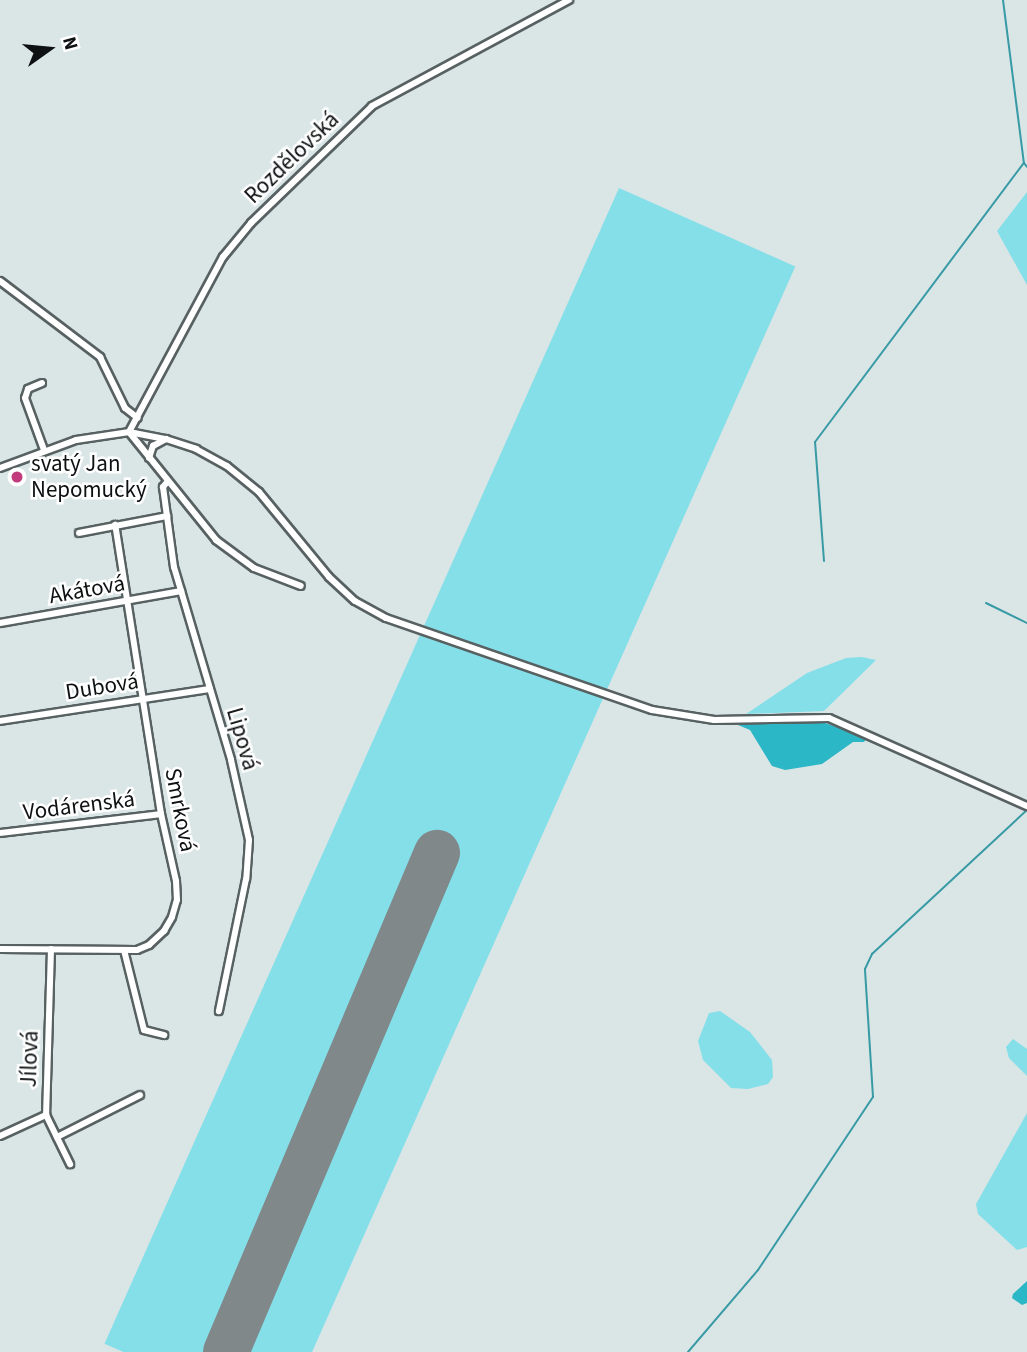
<!DOCTYPE html>
<html>
<head>
<meta charset="utf-8">
<style>
  body { margin:0 }
  #map { position:relative; width:1027px; height:1352px; overflow:hidden; background:#dae5e6; font-family:"Source Sans 3",sans-serif }
  div>[style] { position:absolute }
  .green>* { inset:0; background:#84dfe9; transform-origin:0 0 }
  .forest>* { inset:0; background:#2bb7c5 }
  .stream>* { height:2px; margin:-1px; padding:0 1px; transform-origin:1px; border-radius:1px; background:#379aa5 }
  .runway>* { height:46px; margin:-23px; padding:0 23px; transform-origin:23px; border-radius:23px; background:#81888a }
  .roads { filter:drop-shadow(2px 0 #586162) drop-shadow(-2px 0 #586162) drop-shadow(0 2px #586162) drop-shadow(0 -2px #586162) }
  .minor>* { height:6px; margin:-3px; padding:0 3px; transform-origin:3px; border-radius:3px; background:#fff }
  .dots>* { width:19px; height:19px; translate:-50% -50%; box-sizing:border-box; border:4px solid #fff; border-radius:50% }
  span { translate:-50% -50%; white-space:nowrap; text-align:center; line-height:1.15; -webkit-text-stroke:5px #fff; paint-order:stroke }
  .street-label { font-size:23px; color:#0e1112 }
  .poi-label { font-size:23px; color:#0e1112 }
  .left { translate:0 -50%; text-align:left }
  .north { position:absolute; left:14px; top:14px; width:70px; height:70px; -webkit-text-stroke:5px #fff; paint-order:stroke; rotate:75deg; font-size:19px; font-weight:700; line-height:28px; text-align:center; color:#0e1112 }
  .north::after { content:''; display:block; margin:auto; width:24px; height:32px; background:#0e1112; clip-path:polygon(50% 0,100% 100%,50% 72%,0 100%) }
</style>
</head>
<body>
<div id="map">
  <div class="green">
    <div style="left:619px;top:188px;width:193px;height:1265px;rotate:24deg"></div>
    <div style="clip-path:polygon(1027px 192px,1027px 285px,997px 231px)"></div>
    <div style="clip-path:polygon(862px 657px,876px 660px,824px 711px,746px 714px,807px 673px,846px 658px)"></div>
    <div style="clip-path:polygon(720px 1011px,750px 1032px,772px 1060px,773px 1077px,768px 1084px,748px 1089px,731px 1088px,703px 1060px,698px 1041px,709px 1013px)"></div>
    <div style="clip-path:polygon(1013px 1039px,1027px 1049px,1027px 1076px,1009px 1058px,1006px 1047px)"></div>
    <div style="clip-path:polygon(1027px 1113px,1027px 1247px,1017px 1250px,978px 1214px,976px 1204px)"></div>
  </div>
  <div class="forest">
    <div style="clip-path:polygon(794px 719px,814px 719px,867px 738px,864px 742px,853px 742px,822px 764px,785px 770px,772px 766px,750px 730px,738px 725px)"></div>
    <div style="clip-path:polygon(1027px 1281px,1027px 1303px,1022px 1305px,1012px 1298px,1013px 1294px)"></div>
  </div>
  <div class="stream">
    <div style="left:1003px;top:0;width:164px;rotate:82.7deg"></div>
    <div style="left:1024px;top:163px;width:5px;rotate:53deg"></div>
    <div style="left:824px;top:561px;width:119px;rotate:-94.3deg"></div>
    <div style="left:815px;top:442px;width:349px;rotate:-53.2deg"></div>
    <div style="left:986px;top:603px;width:46px;rotate:26deg"></div>
    <div style="left:688px;top:1352px;width:108px;rotate:-49.5deg"></div>
    <div style="left:758px;top:1270px;width:208px;rotate:-56.4deg"></div>
    <div style="left:873px;top:1097px;width:128px;rotate:-93.6deg"></div>
    <div style="left:865px;top:969px;width:17px;rotate:-65deg"></div>
    <div style="left:872px;top:954px;width:212px;rotate:-42.9deg"></div>
  </div>
  <div class="runway">
    <div style="left:226px;top:1352px;width:542px;rotate:-67.08deg"></div>
  </div>
  <div class="roads">
    <div class="minor">
      <div style="left:0;top:281px;width:126px;rotate:37.2deg"></div>
      <div style="left:100px;top:357px;width:57px;rotate:63.9deg"></div>
      <div style="left:125px;top:408px;width:16px;rotate:38deg"></div>
      <div style="left:42px;top:383px;width:15px;rotate:157deg"></div>
      <div style="left:28px;top:389px;width:9px;rotate:108deg"></div>
      <div style="left:25px;top:398px;width:55px;rotate:69.9deg"></div>
      <div style="left:129px;top:432px;width:199px;rotate:-61.8deg"></div>
      <div style="left:223px;top:257px;width:44px;rotate:-50.5deg"></div>
      <div style="left:251px;top:223px;width:168px;rotate:-44deg"></div>
      <div style="left:372px;top:106px;width:224px;rotate:-28.3deg"></div>
      <div style="left:129px;top:432px;width:139px;rotate:51.1deg"></div>
      <div style="left:216px;top:540px;width:47px;rotate:36.4deg"></div>
      <div style="left:254px;top:568px;width:50px;rotate:21deg"></div>
      <div style="left:149px;top:458px;width:13px;rotate:-72deg"></div>
      <div style="left:153px;top:446px;width:15px;rotate:-28deg"></div>
      <div style="left:0;top:468px;width:81px;rotate:-20.2deg"></div>
      <div style="left:76px;top:440px;width:54px;rotate:-8.6deg"></div>
      <div style="left:129px;top:432px;width:38px;rotate:11deg"></div>
      <div style="left:166px;top:439px;width:32px;rotate:18deg"></div>
      <div style="left:196px;top:449px;width:35px;rotate:29deg"></div>
      <div style="left:227px;top:466px;width:41px;rotate:39.1deg"></div>
      <div style="left:259px;top:492px;width:110px;rotate:50.5deg"></div>
      <div style="left:329px;top:577px;width:35px;rotate:43deg"></div>
      <div style="left:355px;top:601px;width:35px;rotate:29deg"></div>
      <div style="left:386px;top:618px;width:281px;rotate:19.1deg"></div>
      <div style="left:652px;top:710px;width:63px;rotate:9.2deg"></div>
      <div style="left:714px;top:720px;width:115px;rotate:-1deg"></div>
      <div style="left:829px;top:718px;width:217px;rotate:24deg"></div>
      <div style="left:168px;top:481px;width:8px;rotate:130deg"></div>
      <div style="left:163px;top:487px;width:81px;rotate:82.2deg"></div>
      <div style="left:174px;top:567px;width:201px;rotate:73.5deg"></div>
      <div style="left:231px;top:760px;width:82px;rotate:77.3deg"></div>
      <div style="left:249px;top:840px;width:39px;rotate:94deg"></div>
      <div style="left:246px;top:879px;width:135px;rotate:101.6deg"></div>
      <div style="left:79px;top:533px;width:90px;rotate:-10.9deg"></div>
      <div style="left:0;top:623px;width:184px;rotate:-10deg"></div>
      <div style="left:0;top:721px;width:212px;rotate:-8.7deg"></div>
      <div style="left:0;top:833px;width:162px;rotate:-6.7deg"></div>
      <div style="left:0;top:949px;width:137px;rotate:0.4deg"></div>
      <div style="left:137px;top:950px;width:13px;rotate:-23deg"></div>
      <div style="left:149px;top:945px;width:21px;rotate:-43deg"></div>
      <div style="left:164px;top:931px;width:16px;rotate:-60deg"></div>
      <div style="left:172px;top:917px;width:18px;rotate:-74deg"></div>
      <div style="left:177px;top:900px;width:19px;rotate:-93deg"></div>
      <div style="left:176px;top:881px;width:69px;rotate:-102.6deg"></div>
      <div style="left:161px;top:814px;width:293px;rotate:-99deg"></div>
      <div style="left:51px;top:949px;width:166px;rotate:91.7deg"></div>
      <div style="left:46px;top:1115px;width:55px;rotate:63.9deg"></div>
      <div style="left:124px;top:950px;width:82px;rotate:76deg"></div>
      <div style="left:144px;top:1030px;width:21px;rotate:14deg"></div>
      <div style="left:0;top:1136px;width:51px;rotate:-24.5deg"></div>
      <div style="left:57px;top:1137px;width:93px;rotate:-26.8deg"></div>
    </div>
  </div>
  <div class="dots">
    <div style="left:17px;top:477px;background:#c13a7b"></div>
  </div>
  <div class="street-label">
    <span style="left:292px;top:158px;rotate:-44deg">Rozdělovská</span>
    <span style="left:87px;top:590px;rotate:-10deg">Akátová</span>
    <span style="left:102px;top:687px;rotate:-9deg">Dubová</span>
    <span style="left:242px;top:739px;rotate:74deg">Lipová</span>
    <span style="left:79px;top:806px;rotate:-7deg">Vodárenská</span>
    <span style="left:180px;top:810px;rotate:79deg">Smrková</span>
    <span style="left:30px;top:1059px;rotate:-88deg">Jílová</span>
  </div>
  <div class="poi-label">
    <span class="left" style="left:31px;top:477px">svatý Jan<br>Nepomucký</span>
  </div>
  <div class="north">N</div>
</div>
</body>
</html>
